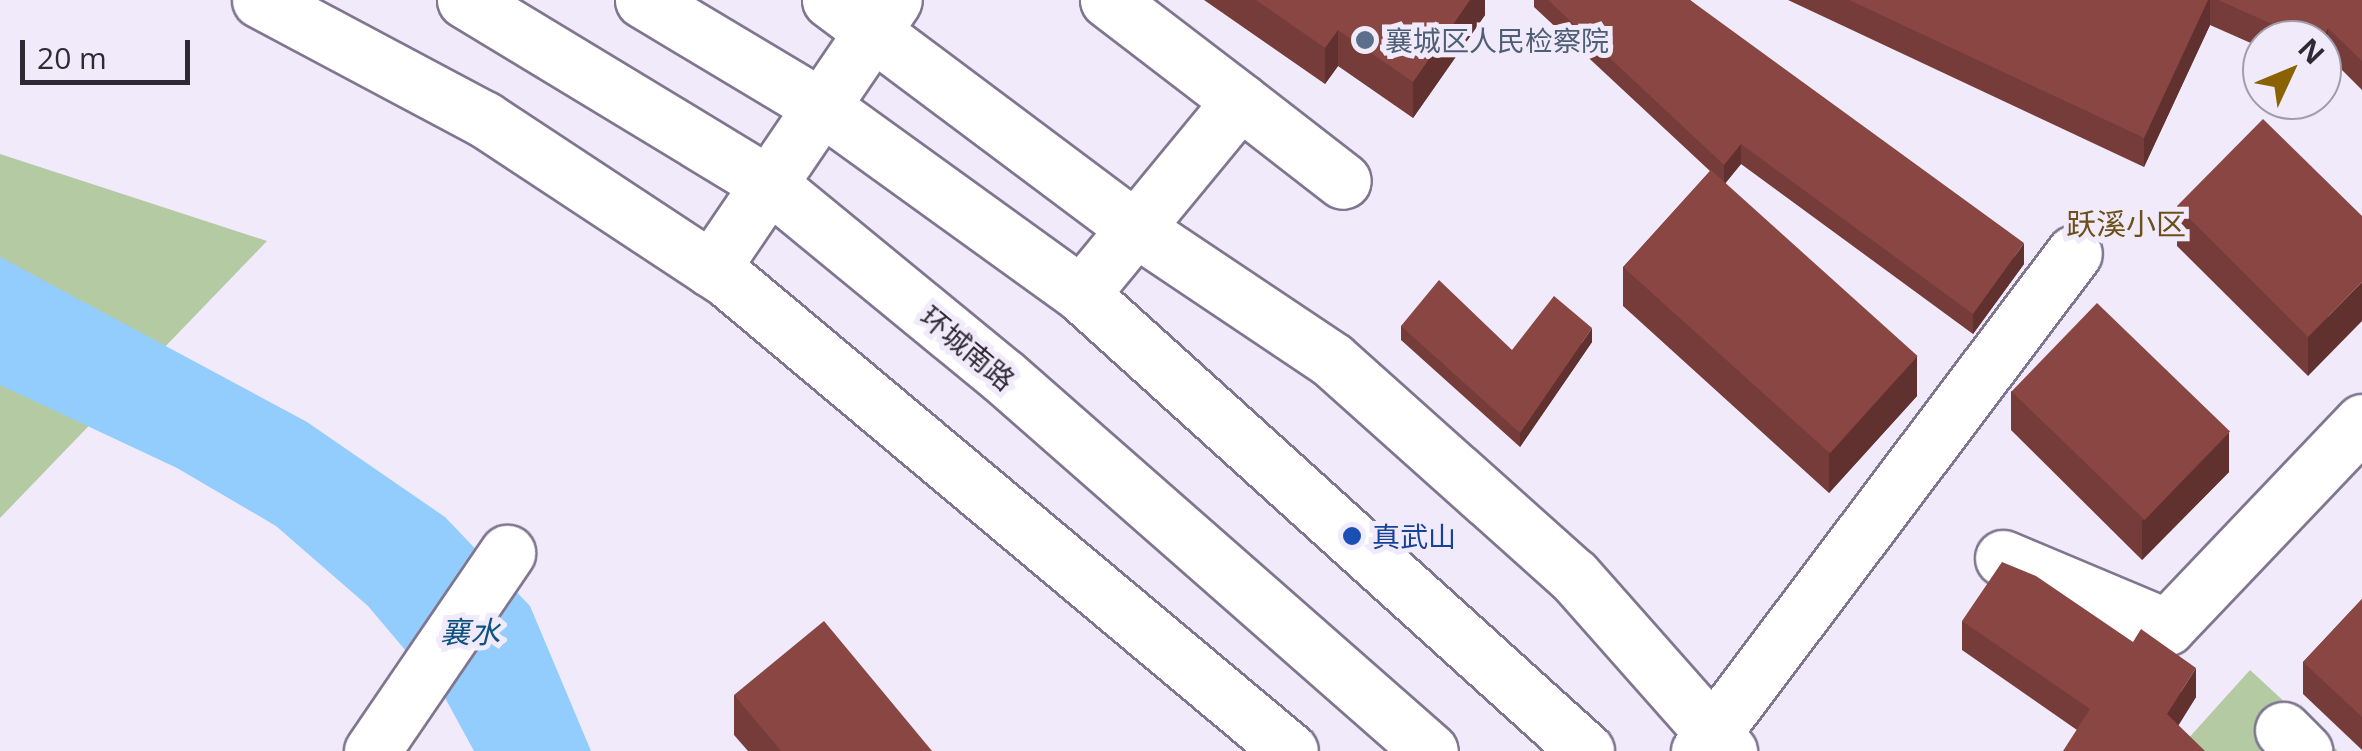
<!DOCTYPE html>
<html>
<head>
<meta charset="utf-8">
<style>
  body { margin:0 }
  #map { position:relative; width:2362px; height:751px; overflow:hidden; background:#f0eafb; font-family:"Open Sans","Noto Sans SC",sans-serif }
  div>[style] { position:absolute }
  .green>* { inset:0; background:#b3caa3 }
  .water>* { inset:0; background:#93cdfe }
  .roads { filter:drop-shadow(2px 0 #80768f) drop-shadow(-2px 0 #80768f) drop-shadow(0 2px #80768f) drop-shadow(0 -2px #80768f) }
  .minor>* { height:55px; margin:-27.5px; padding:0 27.5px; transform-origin:27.5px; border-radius:27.5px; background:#fff }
  .highway>* { height:55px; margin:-27.5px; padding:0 27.5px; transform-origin:27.5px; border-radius:27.5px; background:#fff }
  .wall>* { inset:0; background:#763c39 }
  .shaded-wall>* { inset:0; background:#60312e }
  .building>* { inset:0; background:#894642; transform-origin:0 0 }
  .dots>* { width:28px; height:28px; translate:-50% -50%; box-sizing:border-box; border:5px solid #f0eafb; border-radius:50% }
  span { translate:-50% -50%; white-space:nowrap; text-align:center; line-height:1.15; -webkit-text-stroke:10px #f0eafb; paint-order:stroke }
  .service-label { font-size:28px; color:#4e5e75 }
  .left { translate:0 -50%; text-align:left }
  .street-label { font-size:28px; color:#2e2a34 }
  .transit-label { font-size:28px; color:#164399 }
  .neighbourhood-label { font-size:30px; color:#6c4f19 }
  .water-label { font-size:30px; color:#0f517f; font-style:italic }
  .north { position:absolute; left:2242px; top:20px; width:100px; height:100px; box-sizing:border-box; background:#f0eafb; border:2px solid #a29dab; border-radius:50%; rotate:46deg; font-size:28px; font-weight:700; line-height:40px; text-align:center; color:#2e2a34 }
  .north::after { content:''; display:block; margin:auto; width:35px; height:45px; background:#8b6203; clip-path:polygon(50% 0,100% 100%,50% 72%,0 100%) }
  .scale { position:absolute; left:20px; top:40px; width:170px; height:45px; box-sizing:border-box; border:5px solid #2e2a34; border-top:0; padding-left:12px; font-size:30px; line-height:35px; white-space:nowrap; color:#2e2a34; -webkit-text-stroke:8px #f0eafb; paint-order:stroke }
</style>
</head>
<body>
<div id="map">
  <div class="green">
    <div style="clip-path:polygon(0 154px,267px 241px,0 518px)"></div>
    <div style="clip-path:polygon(2250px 670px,2338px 751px,2197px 751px,2186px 741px)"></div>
  </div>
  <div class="water">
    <div style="clip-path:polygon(0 257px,307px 422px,445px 517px,530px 606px,591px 751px,474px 751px,444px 696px,368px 606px,276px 526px,177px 468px,0 385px)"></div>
  </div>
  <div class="roads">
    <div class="minor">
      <div style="left:260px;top:0;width:254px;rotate:28deg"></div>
      <div style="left:484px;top:119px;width:292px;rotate:33.4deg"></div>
      <div style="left:728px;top:280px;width:733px;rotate:39.97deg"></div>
      <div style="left:830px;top:0;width:381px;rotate:36.8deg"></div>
      <div style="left:1135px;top:228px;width:237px;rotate:33.8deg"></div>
      <div style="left:1332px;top:360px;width:324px;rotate:41.8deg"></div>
      <div style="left:1574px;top:576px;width:234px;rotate:48.5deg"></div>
      <div style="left:1108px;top:0;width:166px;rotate:37.4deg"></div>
      <div style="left:711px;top:269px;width:325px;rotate:-55.8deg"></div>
      <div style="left:1081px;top:294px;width:250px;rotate:-50.5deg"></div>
      <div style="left:1240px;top:101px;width:130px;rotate:37.8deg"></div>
      <div style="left:2003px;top:558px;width:178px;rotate:22.8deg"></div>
      <div style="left:2167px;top:627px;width:283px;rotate:-46.4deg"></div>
      <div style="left:2283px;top:730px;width:30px;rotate:45deg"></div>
      <div style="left:372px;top:751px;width:240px;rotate:-55.7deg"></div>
      <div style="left:1699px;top:751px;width:623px;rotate:-53.02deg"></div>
    </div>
    <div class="highway">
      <div style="left:465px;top:0;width:355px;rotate:31.2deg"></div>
      <div style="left:769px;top:184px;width:303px;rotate:39.4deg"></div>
      <div style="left:1003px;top:376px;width:568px;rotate:41.29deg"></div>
      <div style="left:643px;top:0;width:209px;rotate:30.9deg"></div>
      <div style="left:822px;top:107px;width:319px;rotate:35.8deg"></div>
      <div style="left:1081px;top:294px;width:681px;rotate:42.14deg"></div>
    </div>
  </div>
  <div class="wall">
    <div style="clip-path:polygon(1204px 0,1485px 0,1485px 15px,1413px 118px,1338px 66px,1325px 84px)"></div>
    <div style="clip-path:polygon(1534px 0,1690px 0,2024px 264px,1973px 334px,1741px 164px,1725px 183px,1917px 396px,1829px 493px,1623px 306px,1623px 267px,1710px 171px,1534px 7px)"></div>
    <div style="clip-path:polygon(1788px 0,2362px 0,2362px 90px,2328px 56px,2322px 69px,2322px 40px,2262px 40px,2262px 48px,2210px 25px,2144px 167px)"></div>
    <div style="clip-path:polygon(2177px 206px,2362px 216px,2308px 376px,2177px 246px)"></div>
    <div style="clip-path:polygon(1401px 326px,1512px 350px,1592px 342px,1520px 447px,1401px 340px)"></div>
    <div style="clip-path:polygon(2011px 391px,2229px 472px,2142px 560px,2011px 430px)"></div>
    <div style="clip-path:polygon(2362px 599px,2362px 750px,2303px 694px,2303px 662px)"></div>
    <div style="clip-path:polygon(1962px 621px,2196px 697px,2178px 725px,2077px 730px,1962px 650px)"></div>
    <div style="clip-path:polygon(734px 695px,932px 751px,748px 751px,734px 735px)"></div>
  </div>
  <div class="shaded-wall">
    <div style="clip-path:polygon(1470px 0,1485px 0,1485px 15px,1413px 118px,1413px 82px)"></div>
    <div style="clip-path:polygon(2208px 0,2210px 0,2210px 25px,2144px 167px,2144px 138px)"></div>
    <div style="clip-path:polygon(2328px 28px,2328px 56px,2322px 69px,2322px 41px)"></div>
    <div style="clip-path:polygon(1338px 30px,1338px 66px,1325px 84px,1325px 48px)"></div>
    <div style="clip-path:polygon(1741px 144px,1741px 164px,1724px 185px,1724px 165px)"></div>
    <div style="clip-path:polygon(2024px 243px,2024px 264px,1973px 334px,1973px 314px)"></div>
    <div style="clip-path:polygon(2362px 282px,2362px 321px,2308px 376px,2308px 337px)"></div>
    <div style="clip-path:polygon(1592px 328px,1592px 342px,1520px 447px,1520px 433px)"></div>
    <div style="clip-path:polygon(1917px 356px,1917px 396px,1829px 493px,1829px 453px)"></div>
    <div style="clip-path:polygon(2229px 432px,2229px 472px,2142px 560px,2142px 521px)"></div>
    <div style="clip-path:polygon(2196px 668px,2196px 697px,2167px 744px,2167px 714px)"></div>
  </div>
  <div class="building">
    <div style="clip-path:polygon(1256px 0,1470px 0,1413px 82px,1338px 30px,1325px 48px)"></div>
    <div style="clip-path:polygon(1548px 0,1690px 0,2024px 243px,1973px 314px,1741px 144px,1724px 165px)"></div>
    <div style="clip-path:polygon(1849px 0,2208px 0,2144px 138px)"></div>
    <div style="clip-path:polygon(2218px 0,2362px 0,2362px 61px,2328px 28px,2322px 41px,2308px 40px)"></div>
    <div style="clip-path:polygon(2263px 119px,2362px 216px,2362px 282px,2308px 337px,2177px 206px)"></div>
    <div style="left:1711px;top:170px;width:278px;height:131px;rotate:42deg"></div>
    <div style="clip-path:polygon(1439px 280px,1512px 350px,1554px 296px,1592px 328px,1520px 433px,1401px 326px)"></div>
    <div style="left:2097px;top:303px;width:185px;height:123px;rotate:44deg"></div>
    <div style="clip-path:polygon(2002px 562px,2036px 576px,2133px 642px,2141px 629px,2196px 668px,2167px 714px,2205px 751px,2063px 751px,2090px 709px,1962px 621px)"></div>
    <div style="clip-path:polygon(2362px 599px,2362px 717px,2303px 662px)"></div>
    <div style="clip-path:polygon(824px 621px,932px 751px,781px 751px,734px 695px)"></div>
  </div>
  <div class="dots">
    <div style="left:1365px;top:40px;background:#5c6f8a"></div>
    <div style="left:1352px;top:536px;background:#1a4fb4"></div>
  </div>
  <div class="service-label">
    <span class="left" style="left:1385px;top:40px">襄城区人民检察院</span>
  </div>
  <div class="street-label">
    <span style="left:968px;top:348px;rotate:40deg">环城南路</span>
  </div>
  <div class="transit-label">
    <span class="left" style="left:1372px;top:536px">真武山</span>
  </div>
  <div class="neighbourhood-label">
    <span style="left:2126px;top:224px">跃溪小区</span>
  </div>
  <div class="water-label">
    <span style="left:470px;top:632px">襄水</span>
  </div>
  <div class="north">N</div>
  <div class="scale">20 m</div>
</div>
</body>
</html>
